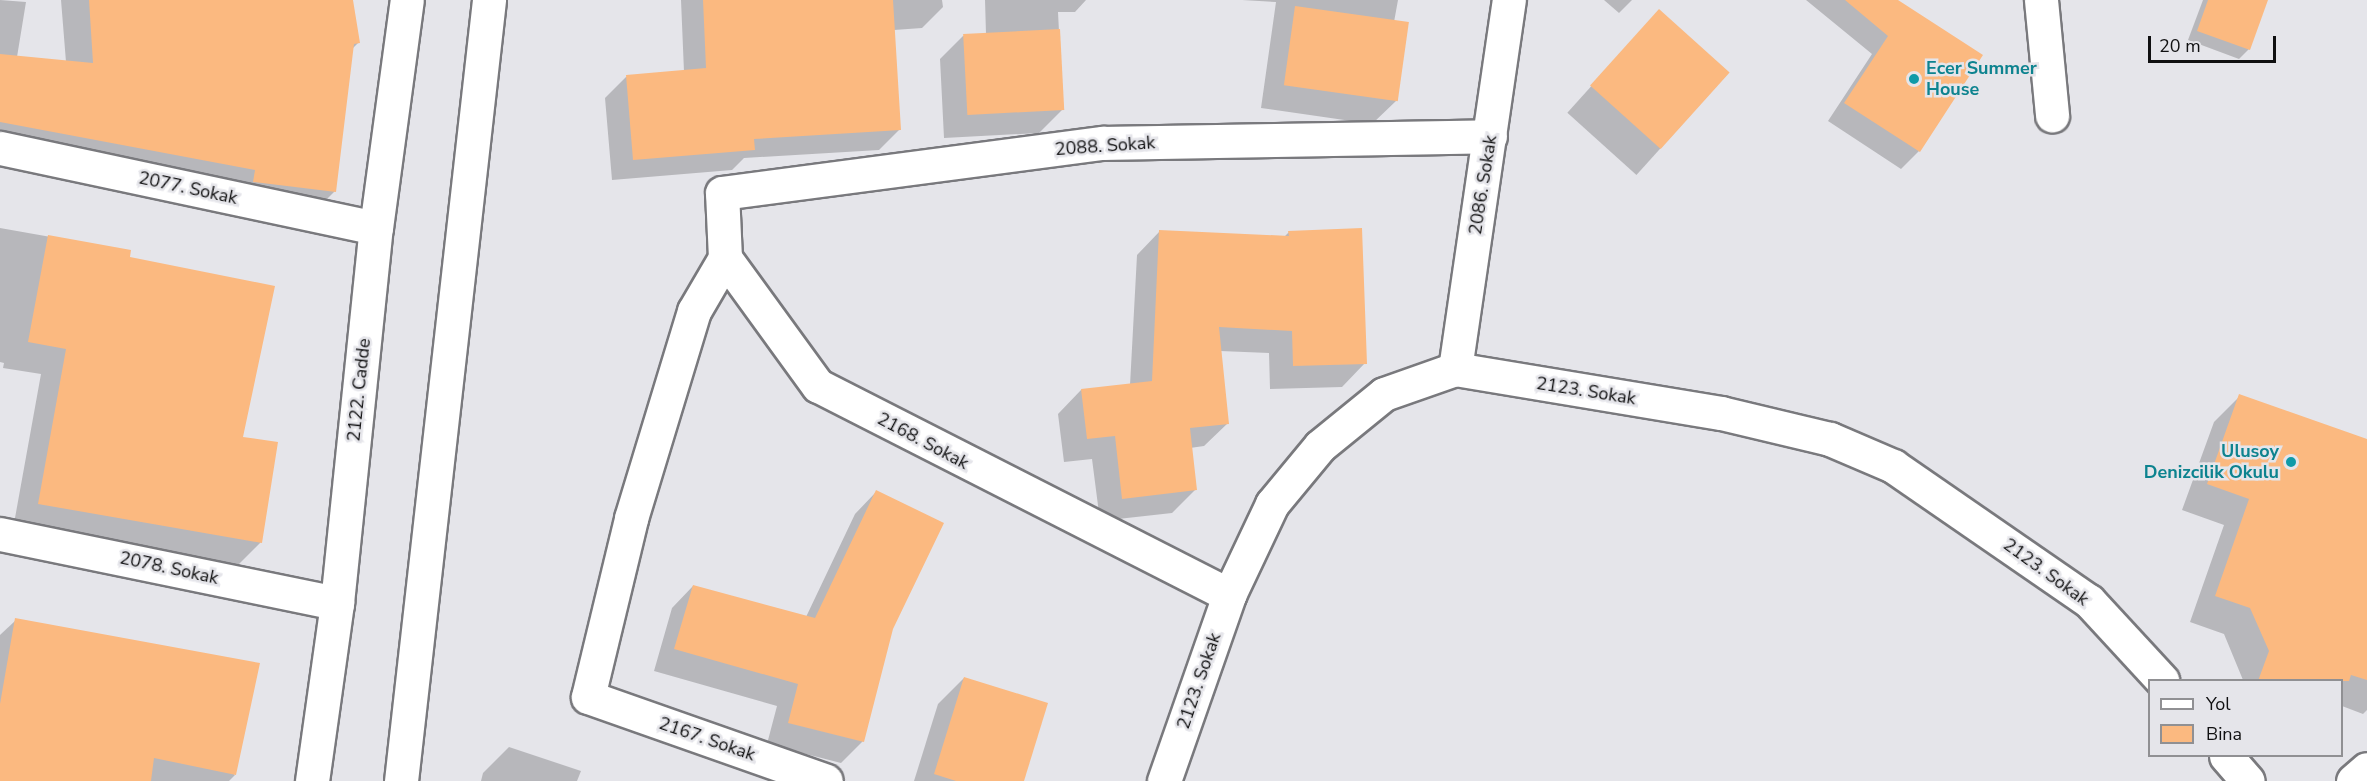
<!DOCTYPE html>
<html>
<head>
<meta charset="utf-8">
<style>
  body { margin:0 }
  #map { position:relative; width:2367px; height:781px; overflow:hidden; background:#e5e5ea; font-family:"Nunito Sans",sans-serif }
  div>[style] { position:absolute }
  .shadow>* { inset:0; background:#0003; transform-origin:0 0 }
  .building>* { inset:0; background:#fbb980; transform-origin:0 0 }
  .roads { filter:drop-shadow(2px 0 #79797d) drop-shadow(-2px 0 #79797d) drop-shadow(0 2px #79797d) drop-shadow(0 -2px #79797d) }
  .street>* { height:33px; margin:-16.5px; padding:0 16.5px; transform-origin:16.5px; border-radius:16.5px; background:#fff }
  .highway>* { height:33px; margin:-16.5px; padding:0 16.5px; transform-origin:16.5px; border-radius:16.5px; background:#fff }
  .dots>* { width:16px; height:16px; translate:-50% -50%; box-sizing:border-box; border:3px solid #e5e5ea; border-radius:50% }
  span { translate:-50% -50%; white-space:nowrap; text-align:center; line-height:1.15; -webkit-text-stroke:5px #e5e5ea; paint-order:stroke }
  .culture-label { font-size:18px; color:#0d838f; font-weight:700 }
  .left { translate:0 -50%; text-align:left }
  .right { translate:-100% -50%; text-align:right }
  .street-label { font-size:18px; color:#101011 }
  .legend { position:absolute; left:2148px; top:679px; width:195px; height:78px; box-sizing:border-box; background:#e5e5ea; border:2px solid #909093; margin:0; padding:8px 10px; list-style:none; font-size:18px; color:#101011 }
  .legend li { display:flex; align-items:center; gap:12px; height:30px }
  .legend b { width:30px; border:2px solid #909093 }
  .scale { position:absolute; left:2148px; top:36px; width:128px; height:27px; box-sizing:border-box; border:3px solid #101011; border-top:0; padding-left:8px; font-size:18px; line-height:21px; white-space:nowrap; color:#101011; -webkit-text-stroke:4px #e5e5ea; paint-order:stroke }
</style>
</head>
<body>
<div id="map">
  <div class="shadow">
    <div style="clip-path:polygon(0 0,26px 2px,17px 57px,66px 62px,61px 0,352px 0,358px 43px,352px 49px,335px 191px,309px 217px,0 153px)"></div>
    <div style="clip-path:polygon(681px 0,942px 0,943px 7px,922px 28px,894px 30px,900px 129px,879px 150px,744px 158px,732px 170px,612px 180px,605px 98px,626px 77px,684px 72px)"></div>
    <div style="clip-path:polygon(985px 0,1086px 0,1075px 12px,1058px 12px,1063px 109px,1039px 133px,944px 138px,940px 59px,963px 36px,986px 34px)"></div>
    <div style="clip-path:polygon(1242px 0,1398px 0,1394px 22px,1396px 101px,1372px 124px,1261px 108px,1276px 2px)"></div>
    <div style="clip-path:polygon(1604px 0,1632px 0,1619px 13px)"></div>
    <div style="clip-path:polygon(1806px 0,1895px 0,1919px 151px,1901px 169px,1828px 121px,1872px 54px)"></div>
    <div style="clip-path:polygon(2203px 0,2266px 0,2249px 49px,2239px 59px,2188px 40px)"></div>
    <div style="left:1659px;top:11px;width:93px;height:137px;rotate:42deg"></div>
    <div style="clip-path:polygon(0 228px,130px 251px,128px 258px,242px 438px,261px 542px,235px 568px,13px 529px,41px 374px,3px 368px,4px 363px,0 362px)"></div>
    <div style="clip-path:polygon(1160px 231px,1284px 237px,1289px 232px,1365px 363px,1342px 387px,1270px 389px,1269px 353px,1220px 351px,1228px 423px,1204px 446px,1190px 448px,1195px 490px,1172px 513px,1100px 521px,1092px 459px,1064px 462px,1058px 414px,1081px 390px,1130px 385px,1137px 255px)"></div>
    <div style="clip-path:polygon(2240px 396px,2367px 441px,2367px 710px,2363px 714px,2342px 706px,2342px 680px,2243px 680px,2224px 634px,2190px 622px,2224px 525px,2182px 510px,2214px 422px)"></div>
    <div style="clip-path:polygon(876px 492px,892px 629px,863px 741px,841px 763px,767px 744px,777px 706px,654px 671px,672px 608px,693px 586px,806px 617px,855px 514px)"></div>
    <div style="clip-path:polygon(16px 620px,235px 775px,229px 781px,0 781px,0 635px)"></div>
    <div style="clip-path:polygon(964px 678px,1022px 781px,914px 781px,938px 704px)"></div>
    <div style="clip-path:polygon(509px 747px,581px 771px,577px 781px,481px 781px,483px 773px)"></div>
  </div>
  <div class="building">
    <div style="clip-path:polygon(89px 0,353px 0,360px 43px,354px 44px,336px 192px,253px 182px,255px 170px,0 122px,0 54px,93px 63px)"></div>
    <div style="clip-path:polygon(703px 0,893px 0,901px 130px,754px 139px,755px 150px,633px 160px,626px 75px,706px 68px)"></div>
    <div style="clip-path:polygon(1845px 0,1898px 0,1983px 55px,1920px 152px,1844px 103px,1888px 36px)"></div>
    <div style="clip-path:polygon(2208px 0,2268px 0,2250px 50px,2197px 31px)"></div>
    <div style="left:1295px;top:6px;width:115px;height:80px;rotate:8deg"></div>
    <div style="left:1659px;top:9px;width:95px;height:103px;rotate:42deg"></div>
    <div style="left:1060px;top:29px;width:81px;height:97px;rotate:87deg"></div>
    <div style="clip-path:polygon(1362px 228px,1367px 364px,1293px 366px,1292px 331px,1219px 327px,1229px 424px,1190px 428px,1197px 490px,1122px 499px,1115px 436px,1087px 439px,1081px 389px,1152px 381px,1159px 230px,1289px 236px,1288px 231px)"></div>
    <div style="clip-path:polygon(48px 235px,131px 250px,130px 257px,275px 286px,243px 437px,278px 442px,262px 543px,38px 504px,66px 349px,28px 342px)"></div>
    <div style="clip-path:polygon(2239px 394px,2367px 439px,2367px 680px,2351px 675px,2349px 681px,2258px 681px,2269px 651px,2250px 608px,2215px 596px,2249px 499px,2207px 484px)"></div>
    <div style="clip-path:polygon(876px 490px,944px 523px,893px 629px,864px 742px,788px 723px,798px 684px,674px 649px,693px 585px,815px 618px)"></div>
    <div style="clip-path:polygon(15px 618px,260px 663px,236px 775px,154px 758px,151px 781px,0 781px,0 704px)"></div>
    <div style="clip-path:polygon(964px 677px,1048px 703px,1024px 781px,956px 781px,934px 774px)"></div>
  </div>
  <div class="roads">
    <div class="street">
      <div style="left:2041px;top:0;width:116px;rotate:84.5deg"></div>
      <div style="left:0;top:148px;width:384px;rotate:12deg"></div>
      <div style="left:725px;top:258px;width:61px;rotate:120.3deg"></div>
      <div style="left:694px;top:311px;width:217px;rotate:106.9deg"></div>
      <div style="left:631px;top:519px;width:183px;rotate:103.6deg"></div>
      <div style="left:588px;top:697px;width:252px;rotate:19.4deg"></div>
      <div style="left:1455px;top:369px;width:373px;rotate:-81.7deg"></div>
      <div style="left:0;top:534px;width:344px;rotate:11.6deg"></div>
      <div style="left:1229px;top:595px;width:461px;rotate:-153deg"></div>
      <div style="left:818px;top:386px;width:158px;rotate:-126deg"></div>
      <div style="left:725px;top:258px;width:65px;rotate:-92.6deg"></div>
      <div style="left:722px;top:193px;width:384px;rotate:-7.5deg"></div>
      <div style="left:1103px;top:143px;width:387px;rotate:-1deg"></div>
      <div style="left:2226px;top:756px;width:33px;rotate:49deg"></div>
      <div style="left:1164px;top:781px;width:197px;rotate:-70.7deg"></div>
      <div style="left:1229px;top:595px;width:101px;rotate:-64.7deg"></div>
      <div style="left:1272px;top:504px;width:75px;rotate:-50.4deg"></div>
      <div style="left:1320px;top:446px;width:82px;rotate:-39.1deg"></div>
      <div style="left:1384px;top:394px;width:75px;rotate:-19.4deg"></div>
      <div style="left:1455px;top:369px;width:270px;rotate:9.4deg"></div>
      <div style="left:1721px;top:413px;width:112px;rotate:13.4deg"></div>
      <div style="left:1830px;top:439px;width:69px;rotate:23.2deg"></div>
      <div style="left:1893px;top:466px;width:238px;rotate:34.6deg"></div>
      <div style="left:2089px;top:601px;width:108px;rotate:47.3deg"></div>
      <div style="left:2353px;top:781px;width:18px;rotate:-41deg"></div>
    </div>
    <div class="highway">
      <div style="left:312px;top:781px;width:180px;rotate:-82deg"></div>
      <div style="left:337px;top:603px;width:377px;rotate:-84.1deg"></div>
      <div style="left:376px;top:228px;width:230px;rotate:-82.3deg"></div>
      <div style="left:401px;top:781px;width:786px;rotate:-83.57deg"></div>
    </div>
  </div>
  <div class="dots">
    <div style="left:1914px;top:79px;background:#0f9aa8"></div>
    <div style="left:2291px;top:462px;background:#0f9aa8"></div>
  </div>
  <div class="culture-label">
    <span class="left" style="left:1926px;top:79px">Ecer Summer<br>House</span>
    <span class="right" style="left:2279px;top:462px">Ulusoy<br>Denizcilik Okulu</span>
  </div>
  <div class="street-label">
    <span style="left:1105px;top:146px;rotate:-4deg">2088. Sokak</span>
    <span style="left:1483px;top:185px;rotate:-81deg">2086. Sokak</span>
    <span style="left:188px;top:188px;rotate:12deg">2077. Sokak</span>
    <span style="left:359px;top:390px;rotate:-84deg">2122. Cadde</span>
    <span style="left:1586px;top:391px;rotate:9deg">2123. Sokak</span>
    <span style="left:923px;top:441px;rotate:28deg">2168. Sokak</span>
    <span style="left:169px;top:568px;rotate:12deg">2078. Sokak</span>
    <span style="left:2046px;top:572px;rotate:36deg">2123. Sokak</span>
    <span style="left:1199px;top:681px;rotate:-71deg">2123. Sokak</span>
    <span style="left:707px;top:739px;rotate:19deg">2167. Sokak</span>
  </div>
  <ul class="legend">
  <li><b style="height:8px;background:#fff"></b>Yol</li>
  <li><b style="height:16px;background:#fbb980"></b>Bina</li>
  </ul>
  <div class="scale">20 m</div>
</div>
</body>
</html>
